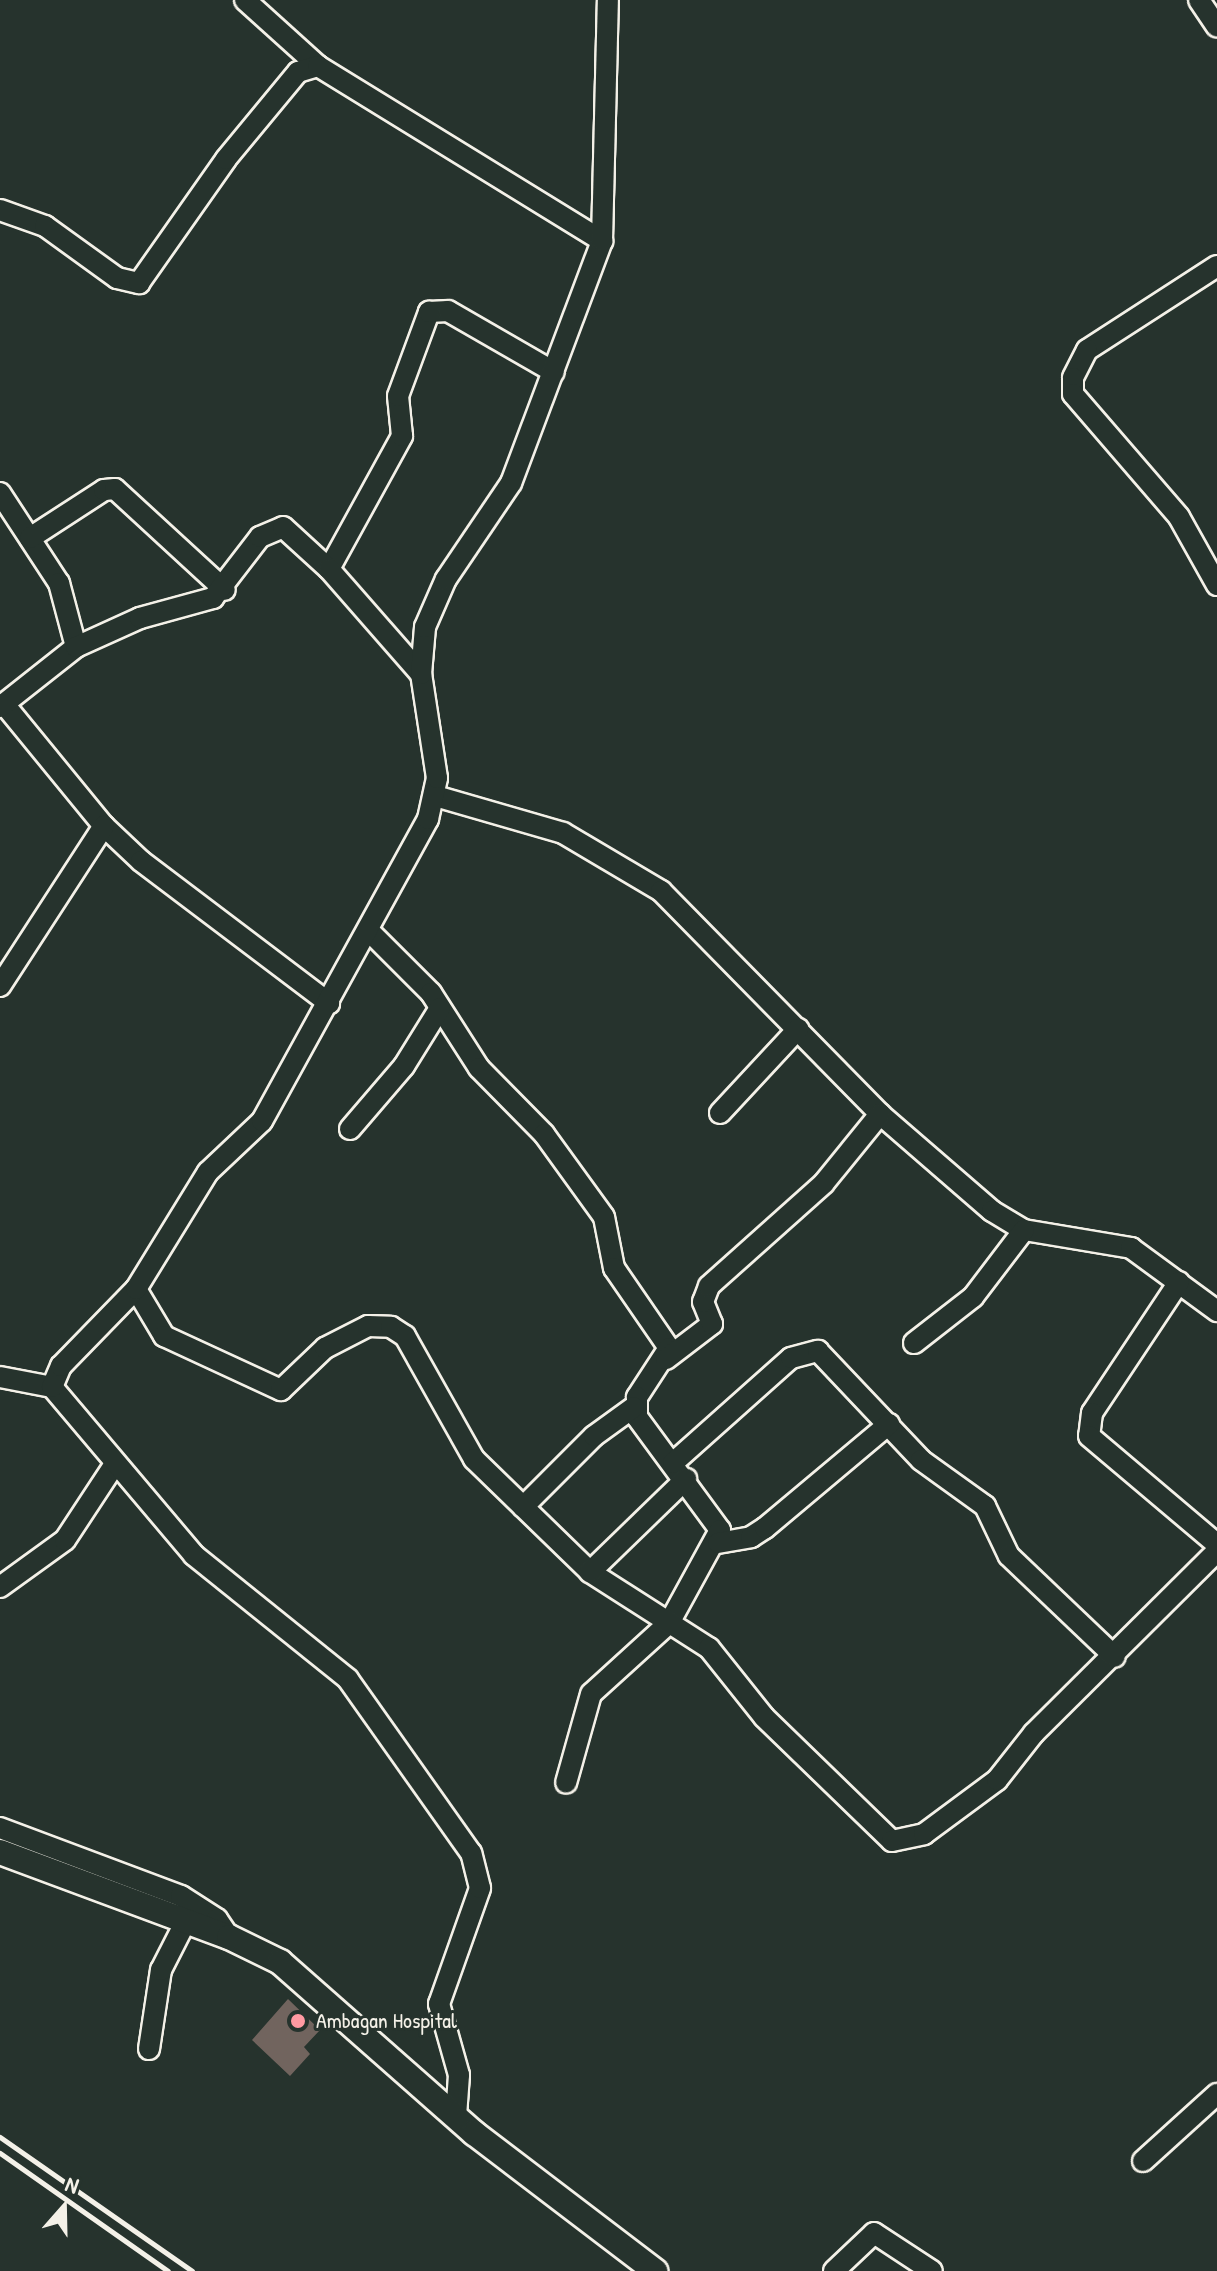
<!DOCTYPE html>
<html>
<head>
<meta charset="utf-8">
<style>
  body { margin:0 }
  #map { position:relative; width:1217px; height:2271px; overflow:hidden; background:#26332d; font-family:"Patrick Hand",sans-serif }
  div>[style] { position:absolute }
  .building>* { inset:0; background:#71645e }
  .roads { filter:drop-shadow(2px 0 #f4f1e8) drop-shadow(-2px 0 #f4f1e8) drop-shadow(0 2px #f4f1e8) drop-shadow(0 -2px #f4f1e8) }
  .minor>* { height:20px; margin:-10px; padding:0 10px; transform-origin:10px; border-radius:10px; background:#26332d }
  .major>* { height:24px; margin:-12px; padding:0 12px; transform-origin:12px; border-radius:12px; background:#26332d }
  .rail>* { height:5px; margin:-2.5px; padding:0 2.5px; transform-origin:2.5px; border-radius:2.5px; background:#f4f1e8 }
  .dots>* { width:22px; height:22px; translate:-50% -50%; box-sizing:border-box; border:4px solid #26332d; border-radius:50% }
  span { translate:-50% -50%; white-space:nowrap; text-align:center; line-height:1.15; -webkit-text-stroke:6px #26332d; paint-order:stroke }
  .poi-label { font-size:22px; color:#f4f1e8 }
  .left { translate:0 -50%; text-align:left }
  .north { position:absolute; left:24px; top:2167px; width:80px; height:80px; -webkit-text-stroke:6px #26332d; paint-order:stroke; rotate:20deg; font-size:22px; font-weight:700; line-height:32px; text-align:center; color:#f4f1e8 }
  .north::after { content:''; display:block; margin:auto; width:28px; height:36px; background:#f4f1e8; clip-path:polygon(50% 0,100% 100%,50% 72%,0 100%) }
</style>
</head>
<body>
<div id="map">
  <div class="building">
    <div style="clip-path:polygon(288px 1999px,320px 2030px,304px 2047px,310px 2054px,290px 2076px,252px 2040px)"></div>
  </div>
  <div class="roads">
    <div class="minor">
      <div style="left:245px;top:0;width:98px;rotate:42.1deg"></div>
      <div style="left:1199px;top:0;width:32px;rotate:56deg"></div>
      <div style="left:0;top:210px;width:48px;rotate:19.6deg"></div>
      <div style="left:45px;top:226px;width:89px;rotate:35.8deg"></div>
      <div style="left:117px;top:278px;width:23px;rotate:13deg"></div>
      <div style="left:139px;top:283px;width:151px;rotate:-54.9deg"></div>
      <div style="left:226px;top:159px;width:113px;rotate:-50.4deg"></div>
      <div style="left:298px;top:72px;width:21px;rotate:-17deg"></div>
      <div style="left:318px;top:66px;width:334px;rotate:31.6deg"></div>
      <div style="left:1217px;top:266px;width:155px;rotate:147.1deg"></div>
      <div style="left:1087px;top:350px;width:31px;rotate:117deg"></div>
      <div style="left:1073px;top:378px;width:16px;rotate:90deg"></div>
      <div style="left:1073px;top:394px;width:162px;rotate:49.2deg"></div>
      <div style="left:1179px;top:517px;width:78px;rotate:60.8deg"></div>
      <div style="left:0;top:493px;width:108px;rotate:56.8deg"></div>
      <div style="left:59px;top:583px;width:66px;rotate:75.1deg"></div>
      <div style="left:30px;top:538px;width:88px;rotate:-33deg"></div>
      <div style="left:104px;top:490px;width:11px;rotate:-5deg"></div>
      <div style="left:115px;top:489px;width:149px;rotate:42.6deg"></div>
      <div style="left:329px;top:569px;width:152px;rotate:-61.2deg"></div>
      <div style="left:402px;top:436px;width:40px;rotate:-95.7deg"></div>
      <div style="left:398px;top:396px;width:90px;rotate:-69.7deg"></div>
      <div style="left:429px;top:312px;width:19px;rotate:-3deg"></div>
      <div style="left:448px;top:311px;width:122px;rotate:29.9deg"></div>
      <div style="left:4px;top:704px;width:158px;rotate:50.7deg"></div>
      <div style="left:104px;top:826px;width:51px;rotate:43.4deg"></div>
      <div style="left:141px;top:861px;width:236px;rotate:37.1deg"></div>
      <div style="left:0;top:707px;width:97px;rotate:-38.3deg"></div>
      <div style="left:76px;top:647px;width:70px;rotate:-24.4deg"></div>
      <div style="left:140px;top:618px;width:76px;rotate:-15.3deg"></div>
      <div style="left:213px;top:598px;width:77px;rotate:-52.4deg"></div>
      <div style="left:260px;top:537px;width:25px;rotate:-23deg"></div>
      <div style="left:283px;top:527px;width:62px;rotate:42.4deg"></div>
      <div style="left:329px;top:569px;width:140px;rotate:48.8deg"></div>
      <div style="left:435px;top:796px;width:133px;rotate:16.1deg"></div>
      <div style="left:563px;top:833px;width:114px;rotate:30.6deg"></div>
      <div style="left:661px;top:891px;width:313px;rotate:45.5deg"></div>
      <div style="left:880px;top:1114px;width:148px;rotate:40.9deg"></div>
      <div style="left:992px;top:1211px;width:37px;rotate:31deg"></div>
      <div style="left:1024px;top:1230px;width:109px;rotate:9.5deg"></div>
      <div style="left:1131px;top:1248px;width:107px;rotate:36.2deg"></div>
      <div style="left:368px;top:930px;width:89px;rotate:45deg"></div>
      <div style="left:431px;top:993px;width:89px;rotate:57.4deg"></div>
      <div style="left:479px;top:1068px;width:93px;rotate:45.4deg"></div>
      <div style="left:544px;top:1134px;width:102px;rotate:54.1deg"></div>
      <div style="left:604px;top:1217px;width:52px;rotate:78.9deg"></div>
      <div style="left:614px;top:1268px;width:97px;rotate:55.5deg"></div>
      <div style="left:669px;top:1348px;width:59px;rotate:123.1deg"></div>
      <div style="left:637px;top:1397px;width:20px;rotate:90deg"></div>
      <div style="left:637px;top:1417px;width:140px;rotate:53.7deg"></div>
      <div style="left:720px;top:1530px;width:106px;rotate:118.7deg"></div>
      <div style="left:669px;top:1623px;width:105px;rotate:137.7deg"></div>
      <div style="left:591px;top:1694px;width:92px;rotate:105.7deg"></div>
      <div style="left:0;top:986px;width:191px;rotate:-57deg"></div>
      <div style="left:720px;top:1113px;width:115px;rotate:-47.1deg"></div>
      <div style="left:350px;top:1129px;width:83px;rotate:-49.4deg"></div>
      <div style="left:404px;top:1066px;width:68px;rotate:-58.2deg"></div>
      <div style="left:1179px;top:1282px;width:157px;rotate:123.6deg"></div>
      <div style="left:1092px;top:1413px;width:23px;rotate:97deg"></div>
      <div style="left:1089px;top:1436px;width:167px;rotate:40.2deg"></div>
      <div style="left:136px;top:1289px;width:55px;rotate:59.2deg"></div>
      <div style="left:164px;top:1336px;width:129px;rotate:24.8deg"></div>
      <div style="left:281px;top:1390px;width:61px;rotate:-43.7deg"></div>
      <div style="left:325px;top:1348px;width:48px;rotate:-27.1deg"></div>
      <div style="left:368px;top:1326px;width:23px;rotate:2deg"></div>
      <div style="left:391px;top:1327px;width:17px;rotate:33deg"></div>
      <div style="left:405px;top:1336px;width:141px;rotate:60.7deg"></div>
      <div style="left:474px;top:1459px;width:162px;rotate:44.2deg"></div>
      <div style="left:590px;top:1572px;width:141px;rotate:32.6deg"></div>
      <div style="left:709px;top:1648px;width:88px;rotate:51.4deg"></div>
      <div style="left:764px;top:1717px;width:178px;rotate:44.1deg"></div>
      <div style="left:892px;top:1841px;width:33px;rotate:-12deg"></div>
      <div style="left:924px;top:1834px;width:91px;rotate:-36.5deg"></div>
      <div style="left:997px;top:1780px;width:60px;rotate:-51.8deg"></div>
      <div style="left:1034px;top:1733px;width:258px;rotate:-44.8deg"></div>
      <div style="left:914px;top:1343px;width:75px;rotate:-37.9deg"></div>
      <div style="left:973px;top:1297px;width:84px;rotate:-52.7deg"></div>
      <div style="left:666px;top:1359px;width:58px;rotate:-37.3deg"></div>
      <div style="left:712px;top:1324px;width:24px;rotate:-112deg"></div>
      <div style="left:703px;top:1302px;width:17px;rotate:-69deg"></div>
      <div style="left:709px;top:1286px;width:154px;rotate:-41.8deg"></div>
      <div style="left:824px;top:1183px;width:89px;rotate:-50.9deg"></div>
      <div style="left:0;top:1377px;width:53px;rotate:10.9deg"></div>
      <div style="left:673px;top:1463px;width:158px;rotate:-41.7deg"></div>
      <div style="left:791px;top:1358px;width:28px;rotate:-15deg"></div>
      <div style="left:818px;top:1351px;width:150px;rotate:46.6deg"></div>
      <div style="left:921px;top:1460px;width:79px;rotate:35.7deg"></div>
      <div style="left:985px;top:1506px;width:55px;rotate:64.4deg"></div>
      <div style="left:1009px;top:1556px;width:146px;rotate:43.6deg"></div>
      <div style="left:523px;top:1507px;width:100px;rotate:-45deg"></div>
      <div style="left:594px;top:1436px;width:49px;rotate:-35.9deg"></div>
      <div style="left:718px;top:1543px;width:34px;rotate:-10deg"></div>
      <div style="left:751px;top:1537px;width:17px;rotate:-33deg"></div>
      <div style="left:765px;top:1528px;width:162px;rotate:-40deg"></div>
      <div style="left:590px;top:1572px;width:134px;rotate:-44.1deg"></div>
      <div style="left:0;top:1587px;width:80px;rotate:-35.9deg"></div>
      <div style="left:65px;top:1540px;width:91px;rotate:-56.7deg"></div>
      <div style="left:0;top:1828px;width:193px;rotate:20.6deg"></div>
      <div style="left:181px;top:1896px;width:43px;rotate:32.6deg"></div>
      <div style="left:217px;top:1919px;width:22px;rotate:56deg"></div>
      <div style="left:149px;top:2049px;width:80px;rotate:-81.4deg"></div>
      <div style="left:161px;top:1970px;width:55px;rotate:-63deg"></div>
      <div style="left:456px;top:2116px;width:41px;rotate:-85.8deg"></div>
      <div style="left:459px;top:2075px;width:74px;rotate:-105.7deg"></div>
      <div style="left:439px;top:2004px;width:123px;rotate:-70.5deg"></div>
      <div style="left:480px;top:1888px;width:36px;rotate:-104deg"></div>
      <div style="left:471px;top:1853px;width:213px;rotate:-125.3deg"></div>
      <div style="left:348px;top:1679px;width:198px;rotate:-141.2deg"></div>
      <div style="left:194px;top:1555px;width:220px;rotate:-130.2deg"></div>
      <div style="left:52px;top:1387px;width:23px;rotate:-67deg"></div>
      <div style="left:61px;top:1366px;width:107px;rotate:-45.8deg"></div>
      <div style="left:136px;top:1289px;width:137px;rotate:-58.4deg"></div>
      <div style="left:208px;top:1172px;width:74px;rotate:-43.4deg"></div>
      <div style="left:262px;top:1121px;width:345px;rotate:-61.2deg"></div>
      <div style="left:428px;top:819px;width:42px;rotate:-77.6deg"></div>
      <div style="left:437px;top:778px;width:105px;rotate:-98.7deg"></div>
      <div style="left:421px;top:674px;width:47px;rotate:-85.1deg"></div>
      <div style="left:425px;top:627px;width:52px;rotate:-66.4deg"></div>
      <div style="left:446px;top:579px;width:116px;rotate:-55.9deg"></div>
      <div style="left:511px;top:483px;width:259px;rotate:-69.4deg"></div>
      <div style="left:602px;top:241px;width:241px;rotate:-88.6deg"></div>
      <div style="left:1143px;top:2161px;width:100px;rotate:-42.2deg"></div>
      <div style="left:834px;top:2271px;width:55px;rotate:-43.5deg"></div>
      <div style="left:874px;top:2233px;width:69px;rotate:33.2deg"></div>
    </div>
    <div class="major">
      <div style="left:0;top:1852px;width:244px;rotate:20.4deg"></div>
      <div style="left:229px;top:1937px;width:57px;rotate:26.1deg"></div>
      <div style="left:280px;top:1962px;width:259px;rotate:41.4deg"></div>
      <div style="left:474px;top:2133px;width:228px;rotate:37.3deg"></div>
    </div>
  </div>
  <div class="rail">
    <div style="left:0;top:2137px;width:234px;rotate:34.9deg"></div>
    <div style="left:0;top:2153px;width:205px;rotate:35.1deg"></div>
  </div>
  <div class="dots">
    <div style="left:298px;top:2021px;background:#ff9aa2"></div>
  </div>
  <div class="poi-label">
    <span class="left" style="left:316px;top:2021px">Ambagan Hospital</span>
  </div>
  <div class="north">N</div>
</div>
</body>
</html>
